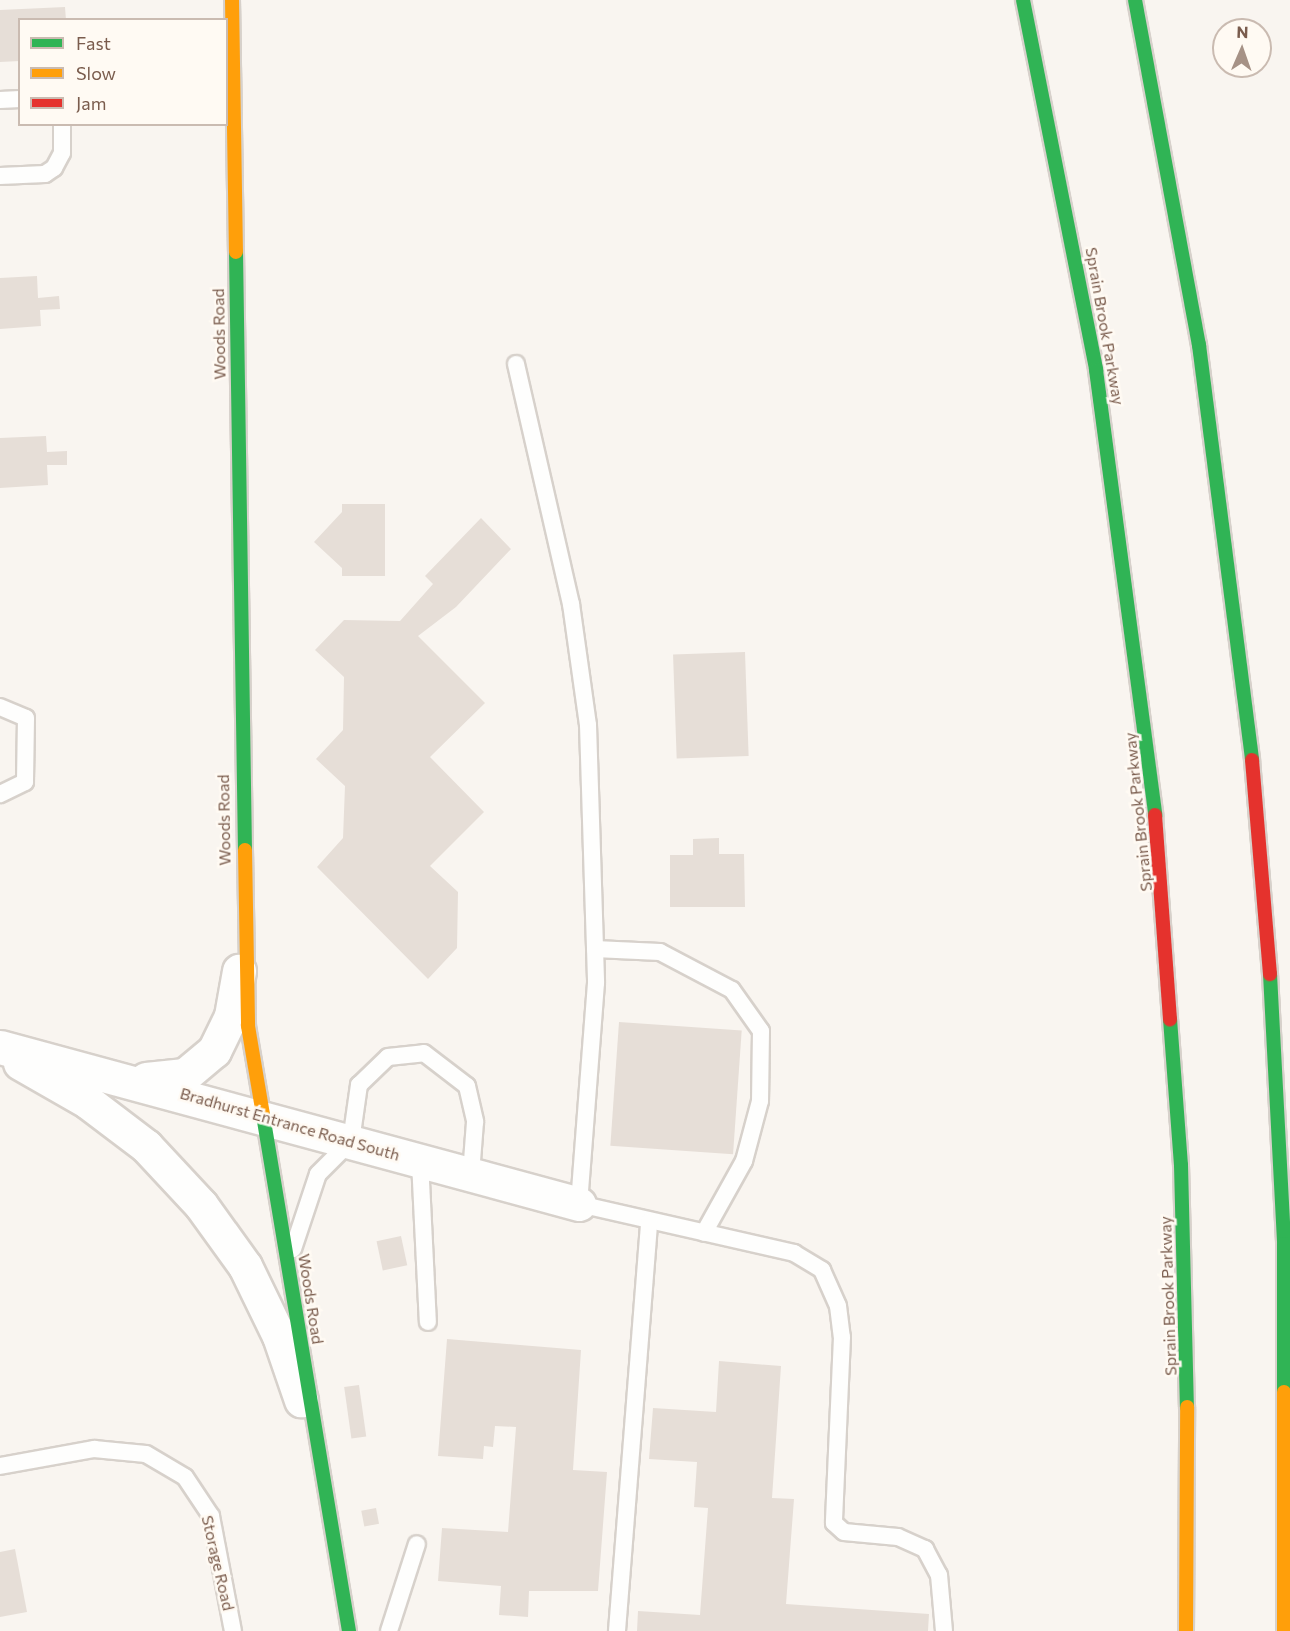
<!DOCTYPE html>
<html>
<head>
<meta charset="utf-8">
<style>
  body { margin:0 }
  #map { position:relative; width:1290px; height:1631px; overflow:hidden; background:#f9f5f0; font-family:Commissioner,sans-serif }
  div>[style] { position:absolute }
  .building>* { inset:0; background:#e6ded7; transform-origin:0 0 }
  .roads { filter:drop-shadow(2px 0 #d7d1cb) drop-shadow(-2px 0 #d7d1cb) drop-shadow(0 2px #d7d1cb) drop-shadow(0 -2px #d7d1cb) }
  .lane>* { height:16px; margin:-8px; padding:0 8px; transform-origin:8px; border-radius:8px; background:#fefefd }
  .street>* { height:33px; margin:-16.5px; padding:0 16.5px; transform-origin:16.5px; border-radius:16.5px; background:#fefefd }
  .fast>* { height:14px; margin:-7px; padding:0 7px; transform-origin:7px; border-radius:7px; background:#30b455 }
  .slow>* { height:14px; margin:-7px; padding:0 7px; transform-origin:7px; border-radius:7px; background:#ff9f0a }
  .jam>* { height:14px; margin:-7px; padding:0 7px; transform-origin:7px; border-radius:7px; background:#e5322d }
  span { translate:-50% -50%; white-space:nowrap; text-align:center; line-height:1.15; -webkit-text-stroke:5px #fffaf3; paint-order:stroke }
  .street-label { font-size:16px; color:#7a5c4d }
  .legend { position:absolute; left:18px; top:18px; width:210px; height:108px; box-sizing:border-box; background:#fffaf3; border:2px solid #cabbb1; margin:0; padding:8px 10px; list-style:none; font-size:18px; color:#7a5c4d }
  .legend li { display:flex; align-items:center; gap:12px; height:30px }
  .legend b { width:30px; border:2px solid #cabbb1 }
  .north { position:absolute; left:1212px; top:18px; width:60px; height:60px; box-sizing:border-box; background:#fffaf3; border:2px solid #cabbb1; border-radius:50%; rotate:2deg; font-size:16px; font-weight:700; line-height:24px; text-align:center; color:#7a5c4d }
  .north::after { content:''; display:block; margin:auto; width:21px; height:27px; background:#a69286; clip-path:polygon(50% 0,100% 100%,50% 72%,0 100%) }
</style>
</head>
<body>
<div id="map">
  <div class="building">
    <div style="clip-path:polygon(65px 7px,66px 20px,20px 20px,20px 61px,0 62px,0 10px)"></div>
    <div style="clip-path:polygon(37px 276px,38px 298px,59px 296px,60px 309px,40px 310px,41px 326px,0 329px,0 278px)"></div>
    <div style="clip-path:polygon(46px 436px,47px 452px,67px 451px,67px 465px,47px 465px,48px 485px,0 488px,0 438px)"></div>
    <div style="clip-path:polygon(342px 504px,385px 504px,385px 576px,342px 576px,342px 568px,314px 542px,342px 512px)"></div>
    <div style="clip-path:polygon(481px 518px,511px 549px,456px 607px,418px 636px,485px 703px,430px 757px,484px 812px,430px 866px,458px 892px,457px 948px,428px 979px,317px 867px,343px 838px,345px 786px,316px 759px,343px 730px,344px 677px,315px 650px,344px 620px,400px 621px,433px 584px,425px 576px)"></div>
    <div style="left:745px;top:652px;width:104px;height:72px;rotate:88deg"></div>
    <div style="clip-path:polygon(719px 838px,719px 854px,744px 854px,745px 907px,670px 907px,670px 855px,693px 855px,693px 839px)"></div>
    <div style="left:619px;top:1022px;width:123px;height:124px;rotate:4deg"></div>
    <div style="left:401px;top:1236px;width:30px;height:25px;rotate:78deg"></div>
    <div style="clip-path:polygon(447px 1339px,581px 1350px,573px 1470px,607px 1472px,598px 1591px,529px 1591px,528px 1617px,499px 1615px,501px 1586px,438px 1581px,442px 1528px,508px 1532px,516px 1427px,495px 1426px,493px 1447px,484px 1446px,483px 1459px,438px 1456px)"></div>
    <div style="clip-path:polygon(719px 1361px,781px 1366px,772px 1498px,794px 1499px,786px 1604px,929px 1614px,928px 1631px,637px 1631px,638px 1611px,700px 1615px,708px 1508px,694px 1507px,697px 1462px,649px 1459px,653px 1408px,716px 1412px)"></div>
    <div style="left:359px;top:1385px;width:52px;height:15px;rotate:82deg"></div>
    <div style="left:376px;top:1508px;width:16px;height:15px;rotate:79deg"></div>
    <div style="clip-path:polygon(15px 1549px,27px 1612px,0 1617px,0 1552px)"></div>
  </div>
  <div class="roads">
    <div class="lane">
      <div style="left:0;top:100px;width:20px;rotate:-3deg"></div>
      <div style="left:0;top:176px;width:45px;rotate:-2.5deg"></div>
      <div style="left:45px;top:174px;width:11px;rotate:-34deg"></div>
      <div style="left:54px;top:168px;width:17px;rotate:-62deg"></div>
      <div style="left:62px;top:153px;width:29px;rotate:-90deg"></div>
      <div style="left:516px;top:364px;width:246px;rotate:77.1deg"></div>
      <div style="left:571px;top:604px;width:122px;rotate:82deg"></div>
      <div style="left:588px;top:725px;width:258px;rotate:88.2deg"></div>
      <div style="left:596px;top:983px;width:222px;rotate:94.4deg"></div>
      <div style="left:579px;top:1204px;width:221px;rotate:12.8deg"></div>
      <div style="left:794px;top:1253px;width:33px;rotate:31deg"></div>
      <div style="left:822px;top:1270px;width:39px;rotate:66deg"></div>
      <div style="left:838px;top:1306px;width:31px;rotate:83deg"></div>
      <div style="left:842px;top:1337px;width:186px;rotate:92.5deg"></div>
      <div style="left:834px;top:1523px;width:13px;rotate:42deg"></div>
      <div style="left:844px;top:1532px;width:54px;rotate:5.3deg"></div>
      <div style="left:898px;top:1537px;width:30px;rotate:24deg"></div>
      <div style="left:925px;top:1549px;width:30px;rotate:62deg"></div>
      <div style="left:939px;top:1575px;width:56px;rotate:84.9deg"></div>
      <div style="left:0;top:707px;width:28px;rotate:23deg"></div>
      <div style="left:26px;top:718px;width:64px;rotate:90.9deg"></div>
      <div style="left:25px;top:782px;width:28px;rotate:154deg"></div>
      <div style="left:595px;top:949px;width:65px;rotate:2.6deg"></div>
      <div style="left:660px;top:952px;width:81px;rotate:27.8deg"></div>
      <div style="left:732px;top:990px;width:50px;rotate:54.7deg"></div>
      <div style="left:761px;top:1031px;width:70px;rotate:90.8deg"></div>
      <div style="left:760px;top:1101px;width:62px;rotate:104.9deg"></div>
      <div style="left:744px;top:1161px;width:82px;rotate:119.1deg"></div>
      <div style="left:420px;top:1161px;width:161px;rotate:87.2deg"></div>
      <div style="left:293px;top:1249px;width:79px;rotate:-71.6deg"></div>
      <div style="left:318px;top:1174px;width:47px;rotate:-45deg"></div>
      <div style="left:351px;top:1141px;width:57px;rotate:-81.9deg"></div>
      <div style="left:359px;top:1085px;width:40px;rotate:-44deg"></div>
      <div style="left:388px;top:1057px;width:36px;rotate:-6deg"></div>
      <div style="left:424px;top:1053px;width:54px;rotate:37.5deg"></div>
      <div style="left:467px;top:1086px;width:37px;rotate:77deg"></div>
      <div style="left:475px;top:1122px;width:52px;rotate:94.4deg"></div>
      <div style="left:0;top:1466px;width:96px;rotate:-10.3deg"></div>
      <div style="left:94px;top:1449px;width:52px;rotate:5.5deg"></div>
      <div style="left:146px;top:1454px;width:45px;rotate:30.5deg"></div>
      <div style="left:185px;top:1477px;width:47px;rotate:56.3deg"></div>
      <div style="left:211px;top:1516px;width:117px;rotate:79.2deg"></div>
      <div style="left:389px;top:1631px;width:91px;rotate:-72.2deg"></div>
      <div style="left:617px;top:1631px;width:410px;rotate:-85.5deg"></div>
    </div>
    <div class="street">
      <div style="left:0;top:1047px;width:600px;rotate:15.17deg"></div>
      <div style="left:20px;top:1063px;width:78px;rotate:29.8deg"></div>
      <div style="left:88px;top:1102px;width:73px;rotate:37.2deg"></div>
      <div style="left:146px;top:1146px;width:81px;rotate:47deg"></div>
      <div style="left:201px;top:1205px;width:75px;rotate:54.2deg"></div>
      <div style="left:245px;top:1266px;width:78px;rotate:64.1deg"></div>
      <div style="left:279px;top:1336px;width:68px;rotate:71deg"></div>
      <div style="left:146px;top:1079px;width:39px;rotate:-6deg"></div>
      <div style="left:185px;top:1075px;width:38px;rotate:-40deg"></div>
      <div style="left:214px;top:1051px;width:39px;rotate:-64deg"></div>
      <div style="left:231px;top:1016px;width:46px;rotate:-79.9deg"></div>
    </div>
    <div class="fast">
      <div style="left:1023px;top:0;width:377px;rotate:78.8deg"></div>
      <div style="left:1096px;top:370px;width:449px;rotate:82.4deg"></div>
      <div style="left:1135px;top:0;width:351px;rotate:79.5deg"></div>
      <div style="left:1199px;top:345px;width:418px;rotate:82.7deg"></div>
      <div style="left:236px;top:252px;width:598px;rotate:89.14deg"></div>
      <div style="left:1270px;top:974px;width:270px;rotate:87deg"></div>
      <div style="left:1284px;top:1244px;width:148px;rotate:90deg"></div>
      <div style="left:1170px;top:1019px;width:146px;rotate:85.7deg"></div>
      <div style="left:1181px;top:1165px;width:242px;rotate:88.6deg"></div>
      <div style="left:263px;top:1115px;width:523px;rotate:80.54deg"></div>
    </div>
    <div class="slow">
      <div style="left:232px;top:0;width:252px;rotate:89.1deg"></div>
      <div style="left:245px;top:850px;width:176px;rotate:89deg"></div>
      <div style="left:248px;top:1026px;width:90px;rotate:80.4deg"></div>
      <div style="left:1284px;top:1392px;width:239px;rotate:90deg"></div>
      <div style="left:1186px;top:1631px;width:224px;rotate:-89.7deg"></div>
    </div>
    <div class="jam">
      <div style="left:1252px;top:760px;width:215px;rotate:85.2deg"></div>
      <div style="left:1155px;top:815px;width:205px;rotate:85.8deg"></div>
    </div>
  </div>
  <div class="street-label">
    <span style="left:1105px;top:326px;rotate:80deg">Sprain Brook Parkway</span>
    <span style="left:219px;top:334px;rotate:-91deg">Woods Road</span>
    <span style="left:1138px;top:812px;rotate:-96deg">Sprain Brook Parkway</span>
    <span style="left:224px;top:820px;rotate:-91deg">Woods Road</span>
    <span style="left:290px;top:1124px;rotate:16deg">Bradhurst Entrance Road South</span>
    <span style="left:1168px;top:1296px;rotate:-92deg">Sprain Brook Parkway</span>
    <span style="left:311px;top:1299px;rotate:81deg">Woods Road</span>
    <span style="left:218px;top:1563px;rotate:77deg">Storage Road</span>
  </div>
  <ul class="legend">
  <li><b style="height:8px;background:#30b455"></b>Fast</li>
  <li><b style="height:8px;background:#ff9f0a"></b>Slow</li>
  <li><b style="height:8px;background:#e5322d"></b>Jam</li>
  </ul>
  <div class="north">N</div>
</div>
</body>
</html>
